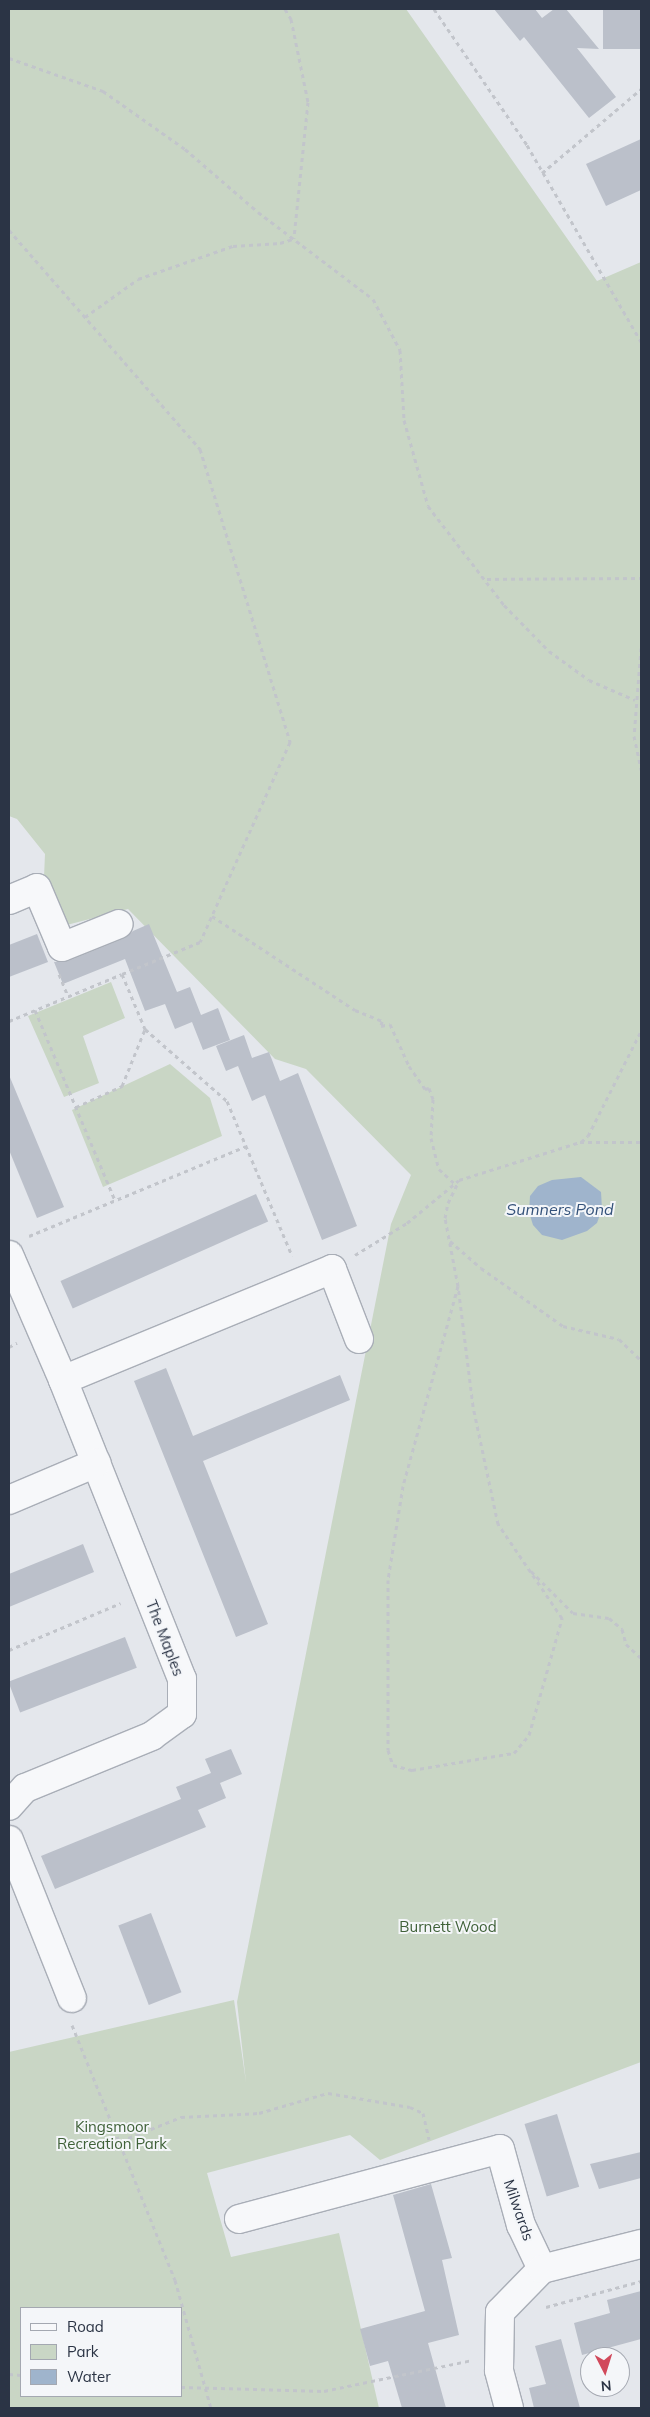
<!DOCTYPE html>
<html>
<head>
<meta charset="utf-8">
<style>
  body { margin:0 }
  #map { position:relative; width:650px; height:2417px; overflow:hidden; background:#e4e7ec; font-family:Mulish,sans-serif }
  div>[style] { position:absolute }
  .green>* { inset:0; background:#c9d6c5 }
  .water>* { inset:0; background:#9fb4cc }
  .building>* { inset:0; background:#bbc0ca; transform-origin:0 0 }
  .path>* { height:3px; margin-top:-1.5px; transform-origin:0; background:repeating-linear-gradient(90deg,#c2c5cb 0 4px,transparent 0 8px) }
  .roads { filter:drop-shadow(1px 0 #a9aeb7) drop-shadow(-1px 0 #a9aeb7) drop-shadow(0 1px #a9aeb7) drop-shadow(0 -1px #a9aeb7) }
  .minor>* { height:28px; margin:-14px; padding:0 14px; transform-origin:14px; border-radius:14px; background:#f7f8fa }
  span { translate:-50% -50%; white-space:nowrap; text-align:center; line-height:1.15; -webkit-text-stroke:4px #f4f6f9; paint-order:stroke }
  .street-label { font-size:15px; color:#2b3445 }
  .park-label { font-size:15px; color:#3f6138 }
  .water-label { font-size:16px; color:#34527a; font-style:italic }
  .frame { position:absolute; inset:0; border:10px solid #2b3445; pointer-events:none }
  .legend { position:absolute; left:20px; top:2307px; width:162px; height:90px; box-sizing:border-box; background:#f4f6f9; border:1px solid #a4a8b1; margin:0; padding:6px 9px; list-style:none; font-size:15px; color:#2b3445 }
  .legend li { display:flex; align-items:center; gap:10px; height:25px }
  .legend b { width:25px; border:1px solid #a4a8b1 }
  .north { position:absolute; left:580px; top:2347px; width:50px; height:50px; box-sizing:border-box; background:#f4f6f9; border:1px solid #a4a8b1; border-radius:50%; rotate:175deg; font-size:14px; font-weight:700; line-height:20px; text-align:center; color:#2b3445 }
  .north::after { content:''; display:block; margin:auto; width:18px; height:22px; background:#d1495b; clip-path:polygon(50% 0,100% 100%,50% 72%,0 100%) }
</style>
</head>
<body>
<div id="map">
  <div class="green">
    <div style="clip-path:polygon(evenodd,9px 9px,406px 9px,597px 281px,641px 262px,641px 2062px,380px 2160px,350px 2135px,207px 2173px,231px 2257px,339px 2233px,379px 2408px,9px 2408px,9px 2052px,234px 2000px,246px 2082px,237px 2002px,391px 1224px,411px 1175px,306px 1069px,275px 1059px,128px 909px,63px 926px,44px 877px,45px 854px,17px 819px,9px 816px,9px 9px,21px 2308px,181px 2308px,181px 2396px,21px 2396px,21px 2308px)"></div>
    <div style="clip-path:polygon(111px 982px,125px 1018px,83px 1036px,99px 1083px,64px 1097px,28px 1016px)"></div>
    <div style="clip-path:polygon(170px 1064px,210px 1098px,222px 1136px,103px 1187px,72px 1110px)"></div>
  </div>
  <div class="water">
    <div style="clip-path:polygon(581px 1177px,601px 1192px,602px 1209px,597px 1223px,587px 1231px,562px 1240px,542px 1235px,533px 1225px,529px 1212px,530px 1196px,538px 1186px,552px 1180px)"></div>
  </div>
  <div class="building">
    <div style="clip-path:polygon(494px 9px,535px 9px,542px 18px,554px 9px,566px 9px,599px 49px,577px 48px,616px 97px,589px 118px,524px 37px,520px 41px)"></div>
    <div style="left:603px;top:9px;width:37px;height:40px"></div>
    <div style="clip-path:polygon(641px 139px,641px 190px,606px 206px,586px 164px)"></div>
    <div style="clip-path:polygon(149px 924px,177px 992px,190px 987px,201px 1015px,218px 1008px,230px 1040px,203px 1050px,192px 1022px,175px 1029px,165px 1004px,145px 1011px,125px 959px,63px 984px,54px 962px,68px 961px,125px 938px,133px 931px)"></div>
    <div style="clip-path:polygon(37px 934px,48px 962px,9px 977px,9px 945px)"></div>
    <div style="clip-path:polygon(244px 1035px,252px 1058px,269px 1052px,280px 1081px,298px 1073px,357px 1226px,322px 1240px,265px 1095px,252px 1101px,238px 1066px,226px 1071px,216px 1046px)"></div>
    <div style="clip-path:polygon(9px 1075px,64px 1207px,37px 1218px,9px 1150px)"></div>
    <div style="left:256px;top:1194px;width:30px;height:214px;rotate:66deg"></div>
    <div style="clip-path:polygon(166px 1368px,193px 1436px,340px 1375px,350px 1400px,203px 1461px,268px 1624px,236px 1637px,134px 1381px)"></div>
    <div style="clip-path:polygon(83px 1544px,94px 1572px,9px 1607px,9px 1574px)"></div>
    <div style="left:125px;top:1637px;width:33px;height:125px;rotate:69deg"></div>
    <div style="clip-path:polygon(231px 1749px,242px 1774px,220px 1783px,226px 1798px,198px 1810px,206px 1827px,55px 1889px,41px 1856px,181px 1799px,176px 1787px,211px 1773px,205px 1759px)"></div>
    <div style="left:151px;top:1913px;width:85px;height:35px;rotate:69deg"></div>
    <div style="left:557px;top:2114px;width:76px;height:34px;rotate:73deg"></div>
    <div style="clip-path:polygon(641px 2152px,641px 2178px,599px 2189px,590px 2164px)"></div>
    <div style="clip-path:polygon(431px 2184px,452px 2258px,442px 2260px,459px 2335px,428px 2343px,446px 2408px,402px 2408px,388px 2361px,370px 2366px,360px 2329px,425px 2311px,393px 2195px)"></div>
    <div style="clip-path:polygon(641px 2291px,641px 2339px,582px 2355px,574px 2323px,610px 2313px,607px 2300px)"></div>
    <div style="clip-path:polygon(561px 2339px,580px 2408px,534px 2408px,529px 2388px,546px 2384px,535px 2346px)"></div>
  </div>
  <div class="path">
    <div style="left:285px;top:9px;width:12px;rotate:59deg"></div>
    <div style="left:291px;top:19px;width:85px;rotate:78.4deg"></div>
    <div style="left:308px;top:102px;width:137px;rotate:95.9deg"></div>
    <div style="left:434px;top:9px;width:165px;rotate:55.6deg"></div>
    <div style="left:527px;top:145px;width:228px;rotate:59.9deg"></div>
    <div style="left:9px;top:58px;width:100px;rotate:19.3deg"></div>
    <div style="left:103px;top:91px;width:100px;rotate:35.3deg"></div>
    <div style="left:185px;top:149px;width:96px;rotate:40.8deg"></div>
    <div style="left:258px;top:212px;width:144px;rotate:37.1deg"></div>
    <div style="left:373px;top:299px;width:58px;rotate:62.1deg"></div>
    <div style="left:400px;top:350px;width:70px;rotate:86.7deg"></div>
    <div style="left:404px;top:420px;width:89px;rotate:74.4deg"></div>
    <div style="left:428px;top:506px;width:125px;rotate:52.5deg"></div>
    <div style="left:504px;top:605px;width:64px;rotate:45.6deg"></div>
    <div style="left:549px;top:651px;width:49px;rotate:35.9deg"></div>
    <div style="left:589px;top:680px;width:50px;rotate:23.5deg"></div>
    <div style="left:542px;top:173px;width:130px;rotate:-40.3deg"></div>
    <div style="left:9px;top:230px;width:291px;rotate:48.9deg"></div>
    <div style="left:200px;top:449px;width:307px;rotate:72.9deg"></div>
    <div style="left:290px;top:742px;width:219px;rotate:114.2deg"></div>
    <div style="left:200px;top:942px;width:84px;rotate:157.7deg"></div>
    <div style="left:85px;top:317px;width:65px;rotate:-35.6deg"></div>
    <div style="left:138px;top:279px;width:101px;rotate:-19.2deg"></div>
    <div style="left:233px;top:246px;width:47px;rotate:-3.7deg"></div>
    <div style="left:280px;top:243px;width:14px;rotate:-17deg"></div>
    <div style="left:487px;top:579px;width:154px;rotate:-0.4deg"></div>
    <div style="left:641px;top:648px;width:88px;rotate:94.5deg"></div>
    <div style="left:634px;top:736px;width:35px;rotate:78deg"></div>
    <div style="left:212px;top:916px;width:171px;rotate:33.3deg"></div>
    <div style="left:355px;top:1010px;width:29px;rotate:22deg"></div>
    <div style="left:382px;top:1021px;width:5px;rotate:101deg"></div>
    <div style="left:381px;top:1026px;width:9px;rotate:-13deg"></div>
    <div style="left:390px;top:1024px;width:46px;rotate:65.7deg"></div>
    <div style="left:409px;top:1066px;width:28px;rotate:55deg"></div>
    <div style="left:425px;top:1089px;width:4px;rotate:-14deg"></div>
    <div style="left:429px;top:1088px;width:12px;rotate:70deg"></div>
    <div style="left:433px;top:1099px;width:39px;rotate:93deg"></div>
    <div style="left:431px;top:1138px;width:32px;rotate:76deg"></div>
    <div style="left:439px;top:1169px;width:22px;rotate:43deg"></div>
    <div style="left:59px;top:974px;width:24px;rotate:68deg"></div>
    <div style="left:35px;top:1010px;width:206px;rotate:67.2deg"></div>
    <div style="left:9px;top:1021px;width:122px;rotate:-22.6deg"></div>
    <div style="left:122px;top:974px;width:60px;rotate:67.3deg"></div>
    <div style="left:145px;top:1029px;width:109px;rotate:41.3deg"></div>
    <div style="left:227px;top:1101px;width:168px;rotate:67.2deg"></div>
    <div style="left:76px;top:1107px;width:51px;rotate:-24.5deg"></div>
    <div style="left:122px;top:1086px;width:61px;rotate:-68deg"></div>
    <div style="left:581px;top:1142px;width:9px;rotate:-41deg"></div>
    <div style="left:588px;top:1136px;width:118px;rotate:-63.2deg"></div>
    <div style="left:29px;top:1236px;width:235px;rotate:-22.5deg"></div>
    <div style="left:450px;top:1241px;width:41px;rotate:41.1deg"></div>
    <div style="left:481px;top:1268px;width:100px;rotate:35.3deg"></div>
    <div style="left:563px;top:1326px;width:57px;rotate:13.1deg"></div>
    <div style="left:619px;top:1339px;width:30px;rotate:44deg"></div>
    <div style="left:355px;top:1255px;width:61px;rotate:-31.6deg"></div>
    <div style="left:407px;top:1223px;width:67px;rotate:-39.6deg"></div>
    <div style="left:459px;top:1180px;width:127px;rotate:-17.4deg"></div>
    <div style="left:580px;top:1142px;width:61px"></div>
    <div style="left:458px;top:1286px;width:207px;rotate:105.4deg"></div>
    <div style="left:403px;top:1486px;width:95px;rotate:99.1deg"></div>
    <div style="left:388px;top:1580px;width:170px;rotate:90deg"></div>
    <div style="left:388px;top:1750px;width:16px;rotate:72deg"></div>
    <div style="left:393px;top:1765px;width:20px;rotate:15deg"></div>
    <div style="left:412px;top:1770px;width:103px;rotate:-9.5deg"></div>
    <div style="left:514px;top:1753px;width:23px;rotate:-50deg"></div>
    <div style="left:529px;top:1735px;width:122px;rotate:-74.2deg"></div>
    <div style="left:562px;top:1618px;width:114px;rotate:-124.2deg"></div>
    <div style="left:498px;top:1524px;width:121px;rotate:-102deg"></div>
    <div style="left:473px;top:1406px;width:121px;rotate:-97.1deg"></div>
    <div style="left:458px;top:1286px;width:69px;rotate:-100.8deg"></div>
    <div style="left:445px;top:1218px;width:15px;rotate:-79deg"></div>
    <div style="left:448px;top:1203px;width:25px;rotate:-64deg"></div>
    <div style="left:9px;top:1347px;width:9px;rotate:-27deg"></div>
    <div style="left:531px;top:1571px;width:59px;rotate:45deg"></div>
    <div style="left:573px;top:1613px;width:36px;rotate:8deg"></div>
    <div style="left:609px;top:1618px;width:17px;rotate:40deg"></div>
    <div style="left:622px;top:1629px;width:16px;rotate:75deg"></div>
    <div style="left:626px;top:1644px;width:21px;rotate:43deg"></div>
    <div style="left:9px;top:1650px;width:121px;rotate:-22.8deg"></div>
    <div style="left:72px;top:2025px;width:275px;rotate:68deg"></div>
    <div style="left:175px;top:2280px;width:133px;rotate:74.3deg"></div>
    <div style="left:121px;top:2141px;width:65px;rotate:-21.8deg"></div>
    <div style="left:181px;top:2117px;width:78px;rotate:-2.9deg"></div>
    <div style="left:259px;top:2113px;width:72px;rotate:-16.2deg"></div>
    <div style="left:328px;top:2093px;width:83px;rotate:9.7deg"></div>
    <div style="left:410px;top:2107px;width:14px;rotate:25deg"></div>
    <div style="left:423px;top:2113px;width:27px;rotate:77deg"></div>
    <div style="left:546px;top:2307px;width:98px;rotate:-15.3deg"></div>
    <div style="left:9px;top:2374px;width:12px;rotate:5deg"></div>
    <div style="left:181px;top:2387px;width:143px;rotate:1.6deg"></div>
    <div style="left:324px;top:2391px;width:151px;rotate:-11.8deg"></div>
  </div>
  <div class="roads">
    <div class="minor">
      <div style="left:9px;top:900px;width:30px;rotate:-23deg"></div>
      <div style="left:37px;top:888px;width:64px;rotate:67deg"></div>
      <div style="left:62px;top:947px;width:61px;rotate:-22deg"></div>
      <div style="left:9px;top:1255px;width:136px;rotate:66.6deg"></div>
      <div style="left:63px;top:1380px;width:322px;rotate:68.3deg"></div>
      <div style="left:182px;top:1679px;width:35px;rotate:90deg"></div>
      <div style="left:182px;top:1714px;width:37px;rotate:144deg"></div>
      <div style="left:152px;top:1736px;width:137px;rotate:157.7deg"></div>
      <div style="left:25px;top:1788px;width:24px;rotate:132deg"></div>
      <div style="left:63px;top:1380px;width:291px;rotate:-22.4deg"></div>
      <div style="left:332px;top:1269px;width:75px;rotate:68.9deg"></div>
      <div style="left:9px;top:1500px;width:95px;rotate:-23deg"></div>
      <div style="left:9px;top:1840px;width:170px;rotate:68.3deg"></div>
      <div style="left:239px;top:2219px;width:270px;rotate:-15deg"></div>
      <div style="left:500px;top:2149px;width:79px;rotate:74.6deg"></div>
      <div style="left:521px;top:2225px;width:49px;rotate:64.5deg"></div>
      <div style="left:509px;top:2408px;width:39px;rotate:-105deg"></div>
      <div style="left:499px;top:2370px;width:58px;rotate:-89deg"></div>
      <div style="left:500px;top:2312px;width:60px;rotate:-45.7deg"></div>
      <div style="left:542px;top:2269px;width:102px;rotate:-14.2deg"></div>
    </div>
  </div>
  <div class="street-label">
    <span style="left:165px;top:1638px;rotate:69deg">The Maples</span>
    <span style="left:519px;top:2210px;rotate:71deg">Milwards</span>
  </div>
  <div class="park-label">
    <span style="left:448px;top:1927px">Burnett Wood</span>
    <span style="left:112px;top:2135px">Kingsmoor<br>Recreation Park</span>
  </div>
  <div class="water-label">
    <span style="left:560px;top:1209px">Sumners Pond</span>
  </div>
  <div class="frame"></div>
  <ul class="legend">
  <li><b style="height:6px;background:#f7f8fa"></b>Road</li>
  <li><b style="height:14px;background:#c9d6c5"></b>Park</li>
  <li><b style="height:14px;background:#9fb4cc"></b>Water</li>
  </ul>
  <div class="north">N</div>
</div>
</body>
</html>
